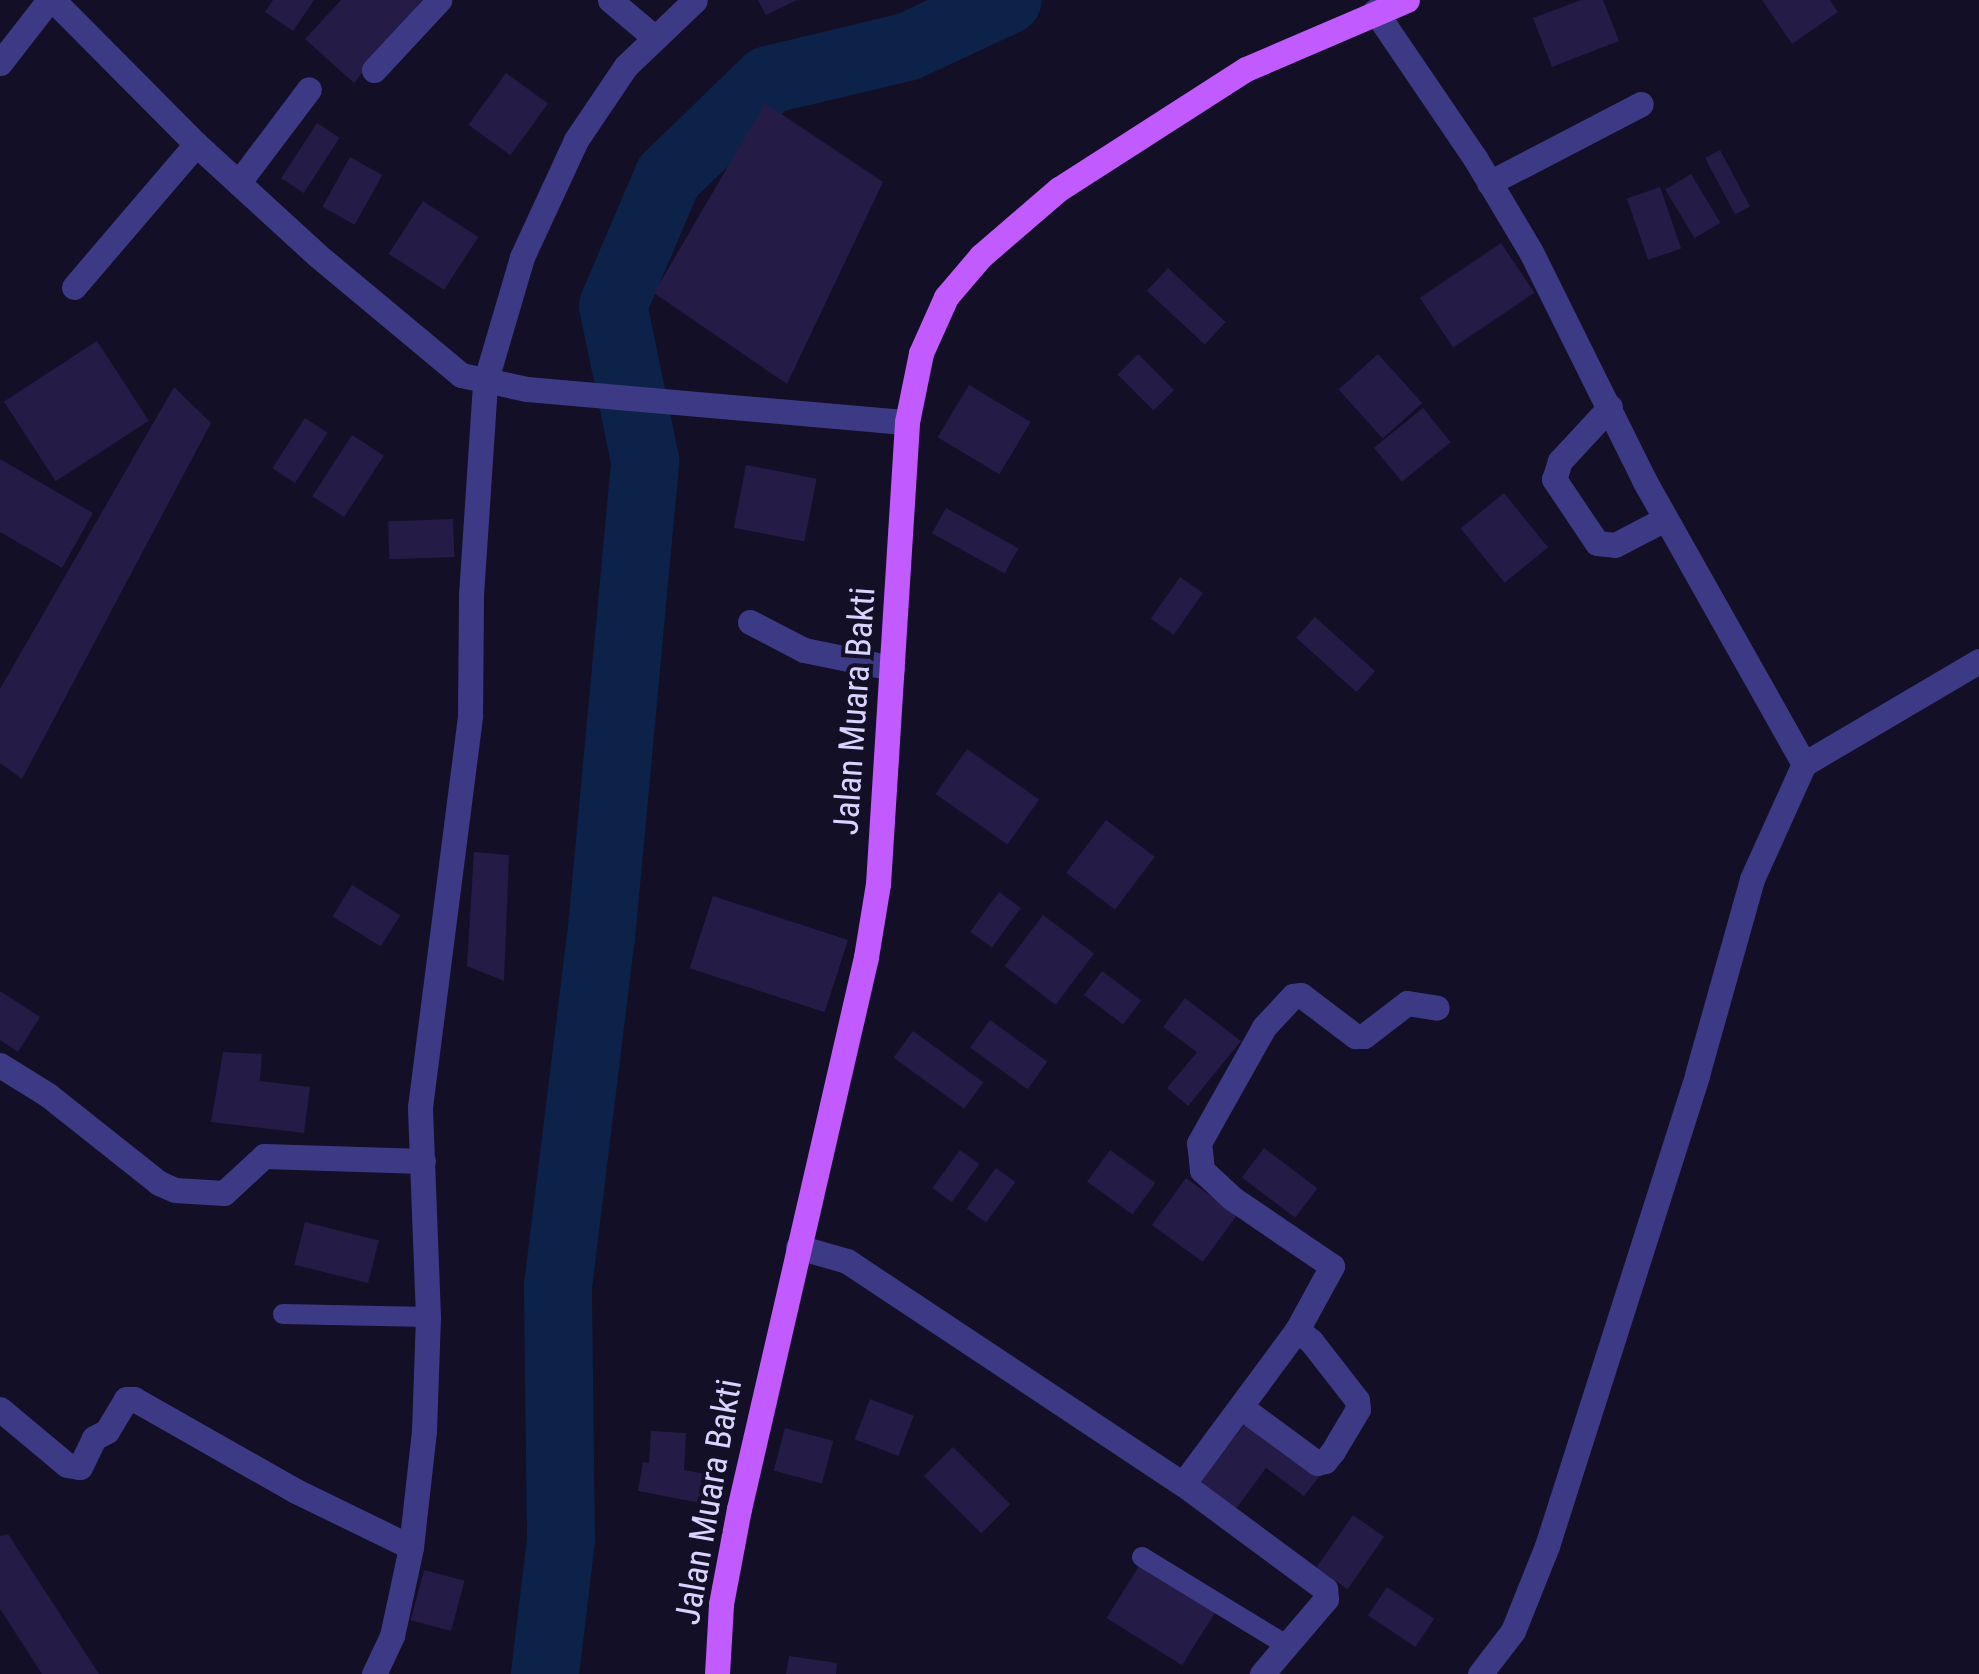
<!DOCTYPE html>
<html>
<head>
<meta charset="utf-8">
<style>
  body { margin:0 }
  #map { position:relative; width:1979px; height:1674px; overflow:hidden; background:#130f26; font-family:"Roboto Condensed",sans-serif }
  div>[style] { position:absolute }
  .river>* { height:68px; margin:-34px; padding:0 34px; transform-origin:34px; border-radius:34px; background:#0c2248 }
  .building>* { inset:0; background:#241b47; transform-origin:0 0 }
  .service>* { height:20px; margin:-10px; padding:0 10px; transform-origin:10px; border-radius:10px; background:#3d3a85 }
  .minor>* { height:25px; margin:-12.5px; padding:0 12.5px; transform-origin:12.5px; border-radius:12.5px; background:#3d3a85 }
  .primary>* { height:25px; margin:-12.5px; padding:0 12.5px; transform-origin:12.5px; border-radius:12.5px; background:#c25bff }
  span { translate:-50% -50%; white-space:nowrap; text-align:center; line-height:1.15; -webkit-text-stroke:8px #130f26; paint-order:stroke }
  .street-label { font-size:35px; color:#d9d4ff }
</style>
</head>
<body>
<div id="map">
  <div class="river">
    <div style="left:545px;top:1674px;width:135px;rotate:-83.2deg"></div>
    <div style="left:561px;top:1540px;width:254px;rotate:-90.7deg"></div>
    <div style="left:558px;top:1286px;width:351px;rotate:-83deg"></div>
    <div style="left:601px;top:938px;width:480px;rotate:-84.7deg"></div>
    <div style="left:645px;top:460px;width:157px;rotate:-101.7deg"></div>
    <div style="left:613px;top:306px;width:140px;rotate:-66.9deg"></div>
    <div style="left:668px;top:177px;width:139px;rotate:-44.1deg"></div>
    <div style="left:768px;top:80px;width:143px;rotate:-13.4deg"></div>
    <div style="left:907px;top:47px;width:111px;rotate:-25deg"></div>
  </div>
  <div class="building">
    <div style="clip-path:polygon(273px 0,314px 0,293px 31px,265px 12px)"></div>
    <div style="clip-path:polygon(341px 0,422px 0,354px 83px,305px 39px)"></div>
    <div style="clip-path:polygon(758px 0,797px 0,766px 15px)"></div>
    <div style="clip-path:polygon(1581px 0,1603px 0,1619px 41px,1552px 67px,1533px 18px)"></div>
    <div style="clip-path:polygon(1762px 0,1830px 0,1838px 12px,1792px 44px)"></div>
    <div style="left:506px;top:73px;width:52px;height:64px;rotate:36deg"></div>
    <div style="clip-path:polygon(765px 103px,883px 182px,787px 384px,654px 293px)"></div>
    <div style="left:317px;top:123px;width:27px;height:66px;rotate:33deg"></div>
    <div style="left:1720px;top:150px;width:64px;height:17px;rotate:62deg"></div>
    <div style="left:350px;top:157px;width:37px;height:57px;rotate:29deg"></div>
    <div style="left:1691px;top:174px;width:57px;height:30px;rotate:59deg"></div>
    <div style="left:1660px;top:187px;width:65px;height:35px;rotate:71deg"></div>
    <div style="left:423px;top:201px;width:66px;height:63px;rotate:33deg"></div>
    <div style="left:1501px;top:243px;width:60px;height:98px;rotate:56deg"></div>
    <div style="left:1168px;top:268px;width:79px;height:31px;rotate:43deg"></div>
    <div style="left:97px;top:341px;width:95px;height:111px;rotate:57deg"></div>
    <div style="left:1138px;top:354px;width:51px;height:29px;rotate:45deg"></div>
    <div style="left:1378px;top:354px;width:66px;height:53px;rotate:48deg"></div>
    <div style="left:969px;top:385px;width:72px;height:61px;rotate:31deg"></div>
    <div style="clip-path:polygon(174px 387px,211px 423px,22px 779px,0 763px,0 689px)"></div>
    <div style="left:1423px;top:408px;width:44px;height:63px;rotate:51deg"></div>
    <div style="left:305px;top:418px;width:27px;height:60px;rotate:33deg"></div>
    <div style="left:352px;top:435px;width:38px;height:73px;rotate:33deg"></div>
    <div style="clip-path:polygon(0 459px,93px 513px,62px 568px,0 532px)"></div>
    <div style="left:746px;top:465px;width:72px;height:64px;rotate:11deg"></div>
    <div style="left:1504px;top:493px;width:70px;height:56px;rotate:51deg"></div>
    <div style="left:946px;top:508px;width:83px;height:29px;rotate:29deg"></div>
    <div style="left:453px;top:519px;width:38px;height:65px;rotate:88deg"></div>
    <div style="left:1180px;top:577px;width:28px;height:51px;rotate:35deg"></div>
    <div style="left:1315px;top:617px;width:81px;height:28px;rotate:42deg"></div>
    <div style="left:967px;top:749px;width:88px;height:55px;rotate:35deg"></div>
    <div style="left:1106px;top:820px;width:61px;height:66px;rotate:37deg"></div>
    <div style="clip-path:polygon(474px 852px,509px 855px,504px 981px,467px 966px)"></div>
    <div style="left:352px;top:885px;width:57px;height:37px;rotate:32deg"></div>
    <div style="left:999px;top:892px;width:27px;height:49px;rotate:36deg"></div>
    <div style="left:713px;top:896px;width:142px;height:76px;rotate:18deg"></div>
    <div style="left:1043px;top:915px;width:64px;height:64px;rotate:37deg"></div>
    <div style="left:1102px;top:971px;width:49px;height:30px;rotate:37deg"></div>
    <div style="clip-path:polygon(0 991px,40px 1017px,18px 1052px,0 1040px)"></div>
    <div style="clip-path:polygon(1185px 998px,1241px 1041px,1188px 1106px,1167px 1088px,1197px 1052px,1163px 1027px)"></div>
    <div style="left:990px;top:1020px;width:71px;height:34px;rotate:36deg"></div>
    <div style="left:913px;top:1031px;width:87px;height:33px;rotate:36deg"></div>
    <div style="clip-path:polygon(223px 1052px,262px 1054px,260px 1081px,310px 1087px,304px 1133px,211px 1122px)"></div>
    <div style="left:1264px;top:1148px;width:67px;height:37px;rotate:37deg"></div>
    <div style="left:960px;top:1150px;width:24px;height:47px;rotate:36deg"></div>
    <div style="left:1110px;top:1150px;width:56px;height:39px;rotate:36deg"></div>
    <div style="left:996px;top:1168px;width:24px;height:50px;rotate:36deg"></div>
    <div style="left:1186px;top:1178px;width:63px;height:58px;rotate:36deg"></div>
    <div style="left:305px;top:1222px;width:76px;height:44px;rotate:14deg"></div>
    <div style="left:870px;top:1399px;width:47px;height:43px;rotate:21deg"></div>
    <div style="clip-path:polygon(1249px 1419px,1322px 1473px,1304px 1496px,1266px 1468px,1233px 1513px,1196px 1486px)"></div>
    <div style="left:785px;top:1428px;width:50px;height:44px;rotate:15deg"></div>
    <div style="clip-path:polygon(651px 1431px,686px 1433px,684px 1470px,716px 1476px,711px 1505px,638px 1491px,643px 1462px,649px 1463px)"></div>
    <div style="left:953px;top:1447px;width:81px;height:41px;rotate:45deg"></div>
    <div style="left:1353px;top:1515px;width:38px;height:64px;rotate:35deg"></div>
    <div style="clip-path:polygon(8px 1534px,99px 1674px,42px 1674px,0 1609px,0 1536px)"></div>
    <div style="left:1141px;top:1563px;width:89px;height:65px;rotate:32deg"></div>
    <div style="left:424px;top:1570px;width:42px;height:52px;rotate:15deg"></div>
    <div style="left:1387px;top:1587px;width:57px;height:34px;rotate:34deg"></div>
    <div style="clip-path:polygon(789px 1656px,837px 1663px,836px 1674px,786px 1674px)"></div>
  </div>
  <div class="service">
    <div style="left:283px;top:1314px;width:145px;rotate:1.2deg"></div>
    <div style="left:1142px;top:1557px;width:169px;rotate:31.4deg"></div>
  </div>
  <div class="minor">
    <div style="left:53px;top:0;width:203px;rotate:45.2deg"></div>
    <div style="left:196px;top:144px;width:164px;rotate:42.5deg"></div>
    <div style="left:317px;top:255px;width:187px;rotate:39.8deg"></div>
    <div style="left:461px;top:375px;width:67px;rotate:12deg"></div>
    <div style="left:527px;top:389px;width:381px;rotate:5deg"></div>
    <div style="left:610px;top:0;width:57px;rotate:40.1deg"></div>
    <div style="left:1375px;top:11px;width:178px;rotate:55.8deg"></div>
    <div style="left:1475px;top:158px;width:109px;rotate:59.2deg"></div>
    <div style="left:1531px;top:252px;width:254px;rotate:63.6deg"></div>
    <div style="left:1644px;top:480px;width:326px;rotate:60.6deg"></div>
    <div style="left:0;top:63px;width:80px;rotate:-52.1deg"></div>
    <div style="left:374px;top:70px;width:96px;rotate:-47.1deg"></div>
    <div style="left:239px;top:182px;width:116px;rotate:-53deg"></div>
    <div style="left:1489px;top:183px;width:171px;rotate:-27.5deg"></div>
    <div style="left:74px;top:287px;width:188px;rotate:-49.5deg"></div>
    <div style="left:1610px;top:407px;width:74px;rotate:132.8deg"></div>
    <div style="left:1560px;top:461px;width:19px;rotate:108deg"></div>
    <div style="left:1554px;top:479px;width:77px;rotate:56.1deg"></div>
    <div style="left:1597px;top:543px;width:18px;rotate:6deg"></div>
    <div style="left:1615px;top:545px;width:56px;rotate:-27.5deg"></div>
    <div style="left:750px;top:622px;width:61px;rotate:27.4deg"></div>
    <div style="left:804px;top:650px;width:90px;rotate:11.6deg"></div>
    <div style="left:0;top:1065px;width:57px;rotate:32deg"></div>
    <div style="left:48px;top:1095px;width:142px;rotate:38.4deg"></div>
    <div style="left:159px;top:1183px;width:17px;rotate:24deg"></div>
    <div style="left:175px;top:1190px;width:49px;rotate:3.5deg"></div>
    <div style="left:224px;top:1193px;width:54px;rotate:-42.8deg"></div>
    <div style="left:264px;top:1156px;width:159px;rotate:1.8deg"></div>
    <div style="left:798px;top:1247px;width:51px;rotate:15.9deg"></div>
    <div style="left:847px;top:1261px;width:403px;rotate:33.6deg"></div>
    <div style="left:1183px;top:1484px;width:177px;rotate:36.5deg"></div>
    <div style="left:1325px;top:1589px;width:10px;rotate:84deg"></div>
    <div style="left:1326px;top:1599px;width:99px;rotate:130.5deg"></div>
    <div style="left:1297px;top:1330px;width:73px;rotate:-61.3deg"></div>
    <div style="left:1332px;top:1266px;width:121px;rotate:-145.8deg"></div>
    <div style="left:1232px;top:1198px;width:41px;rotate:-137deg"></div>
    <div style="left:1202px;top:1170px;width:27px;rotate:-96deg"></div>
    <div style="left:1199px;top:1143px;width:133px;rotate:-60.7deg"></div>
    <div style="left:1264px;top:1027px;width:42px;rotate:-46.9deg"></div>
    <div style="left:1293px;top:996px;width:8px;rotate:-7deg"></div>
    <div style="left:1301px;top:995px;width:68px;rotate:37.2deg"></div>
    <div style="left:1355px;top:1036px;width:9px"></div>
    <div style="left:1364px;top:1036px;width:54px;rotate:-37.5deg"></div>
    <div style="left:1407px;top:1003px;width:30px;rotate:9deg"></div>
    <div style="left:0;top:1409px;width:87px;rotate:39.9deg"></div>
    <div style="left:67px;top:1465px;width:13px;rotate:9deg"></div>
    <div style="left:80px;top:1467px;width:32px;rotate:-64deg"></div>
    <div style="left:94px;top:1438px;width:15px;rotate:-28deg"></div>
    <div style="left:107px;top:1431px;width:37px;rotate:-59deg"></div>
    <div style="left:126px;top:1399px;width:8px"></div>
    <div style="left:134px;top:1399px;width:186px;rotate:29.6deg"></div>
    <div style="left:296px;top:1491px;width:128px;rotate:26deg"></div>
    <div style="left:1183px;top:1484px;width:192px;rotate:-53.5deg"></div>
    <div style="left:1297px;top:1330px;width:18px;rotate:38deg"></div>
    <div style="left:1311px;top:1341px;width:75px;rotate:52.1deg"></div>
    <div style="left:1357px;top:1400px;width:9px;rotate:84deg"></div>
    <div style="left:1358px;top:1409px;width:49px;rotate:120.8deg"></div>
    <div style="left:1333px;top:1451px;width:13px;rotate:129deg"></div>
    <div style="left:1325px;top:1461px;width:8px;rotate:166deg"></div>
    <div style="left:1317px;top:1463px;width:93px;rotate:-143.7deg"></div>
    <div style="left:374px;top:1674px;width:42px;rotate:-64.7deg"></div>
    <div style="left:392px;top:1636px;width:91px;rotate:-77.9deg"></div>
    <div style="left:411px;top:1547px;width:117px;rotate:-83.6deg"></div>
    <div style="left:424px;top:1431px;width:114px;rotate:-88deg"></div>
    <div style="left:428px;top:1317px;width:210px;rotate:-92.2deg"></div>
    <div style="left:420px;top:1107px;width:395px;rotate:-82.7deg"></div>
    <div style="left:470px;top:715px;width:120px;rotate:-89.5deg"></div>
    <div style="left:471px;top:595px;width:212px;rotate:-86.2deg"></div>
    <div style="left:485px;top:383px;width:131px;rotate:-73.6deg"></div>
    <div style="left:522px;top:257px;width:129px;rotate:-65.2deg"></div>
    <div style="left:576px;top:140px;width:89px;rotate:-56deg"></div>
    <div style="left:626px;top:66px;width:95px;rotate:-43.7deg"></div>
    <div style="left:1480px;top:1674px;width:54px;rotate:-52.5deg"></div>
    <div style="left:1513px;top:1631px;width:92px;rotate:-68.2deg"></div>
    <div style="left:1547px;top:1546px;width:494px;rotate:-72.3deg"></div>
    <div style="left:1697px;top:1075px;width:204px;rotate:-74.3deg"></div>
    <div style="left:1752px;top:879px;width:126px;rotate:-65.7deg"></div>
    <div style="left:1804px;top:764px;width:203px;rotate:-30.5deg"></div>
  </div>
  <div class="primary">
    <div style="left:717px;top:1674px;width:70px;rotate:-86.7deg"></div>
    <div style="left:721px;top:1604px;width:97px;rotate:-79.3deg"></div>
    <div style="left:739px;top:1509px;width:566px;rotate:-77.04deg"></div>
    <div style="left:866px;top:957px;width:74px;rotate:-80.7deg"></div>
    <div style="left:878px;top:884px;width:463px;rotate:-86.4deg"></div>
    <div style="left:907px;top:422px;width:70px;rotate:-78.5deg"></div>
    <div style="left:921px;top:353px;width:61px;rotate:-65.9deg"></div>
    <div style="left:946px;top:297px;width:54px;rotate:-49.5deg"></div>
    <div style="left:981px;top:256px;width:103px;rotate:-40.7deg"></div>
    <div style="left:1059px;top:189px;width:222px;rotate:-32.7deg"></div>
    <div style="left:1246px;top:69px;width:175px;rotate:-23.2deg"></div>
  </div>
  <div class="street-label">
    <span style="left:855px;top:711px;rotate:-86deg">Jalan Muara Bakti</span>
    <span style="left:709px;top:1502px;rotate:-80deg">Jalan Muara Bakti</span>
  </div>
</div>
</body>
</html>
